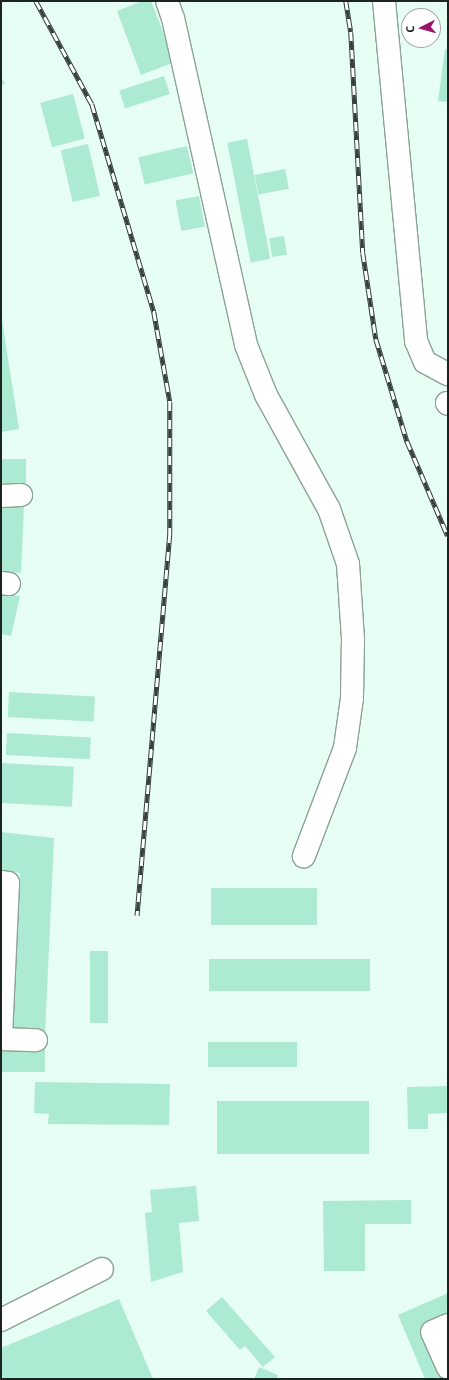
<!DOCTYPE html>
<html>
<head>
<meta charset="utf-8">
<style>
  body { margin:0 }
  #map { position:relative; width:449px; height:1380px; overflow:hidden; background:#e6fef3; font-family:"Open Sans",sans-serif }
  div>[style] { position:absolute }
  .building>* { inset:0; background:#acebd2; transform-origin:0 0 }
  .roads { filter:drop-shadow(1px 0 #8ba198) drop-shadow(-1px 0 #8ba198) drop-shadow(0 1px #8ba198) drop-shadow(0 -1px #8ba198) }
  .minor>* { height:22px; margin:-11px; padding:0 11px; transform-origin:11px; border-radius:11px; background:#fff }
  .rail>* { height:4.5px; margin-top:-2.25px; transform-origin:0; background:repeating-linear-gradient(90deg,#fff 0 9px,#353f3b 0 18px); box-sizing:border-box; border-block:1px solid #353f3b }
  span { translate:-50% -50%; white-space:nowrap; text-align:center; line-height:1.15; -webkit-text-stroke:4px #fff; paint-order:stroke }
  .frame { position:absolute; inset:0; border:2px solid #1c2421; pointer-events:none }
  .north { position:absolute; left:401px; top:8px; width:40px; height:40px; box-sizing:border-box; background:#fff; border:1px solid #a4a7a6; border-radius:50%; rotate:264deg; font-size:11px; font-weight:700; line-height:16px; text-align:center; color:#1c2421 }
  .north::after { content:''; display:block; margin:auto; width:14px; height:18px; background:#99156a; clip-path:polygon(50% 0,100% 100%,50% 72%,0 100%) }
</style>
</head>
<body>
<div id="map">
  <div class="building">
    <div style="clip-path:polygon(142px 1px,151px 1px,175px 62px,141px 75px,117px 11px)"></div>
    <div style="clip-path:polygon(445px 49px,448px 50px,448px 102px,438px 101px)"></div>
    <div style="left:164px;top:76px;width:19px;height:47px;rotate:72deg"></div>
    <div style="clip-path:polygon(1px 77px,5px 84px,1px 86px)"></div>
    <div style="left:73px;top:94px;width:46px;height:34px;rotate:75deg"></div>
    <div style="left:247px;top:139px;width:122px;height:20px;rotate:79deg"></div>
    <div style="left:88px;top:144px;width:53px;height:28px;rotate:77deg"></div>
    <div style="left:187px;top:146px;width:28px;height:50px;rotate:77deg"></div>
    <div style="left:285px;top:169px;width:20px;height:31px;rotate:79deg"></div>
    <div style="left:199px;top:196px;width:31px;height:24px;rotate:79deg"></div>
    <div style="left:284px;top:236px;width:19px;height:15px;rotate:81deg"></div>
    <div style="clip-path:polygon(1px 314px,19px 429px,1px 432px)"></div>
    <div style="left:26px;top:459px;width:24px;height:25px;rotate:90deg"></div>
    <div style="clip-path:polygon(24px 506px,21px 573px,1px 572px,1px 507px)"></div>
    <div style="clip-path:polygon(1px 593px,20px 596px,11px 636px,1px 634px)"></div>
    <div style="left:9px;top:692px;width:86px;height:25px;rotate:3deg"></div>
    <div style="left:7px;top:733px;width:84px;height:22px;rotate:3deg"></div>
    <div style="left:1px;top:763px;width:73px;height:40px;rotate:3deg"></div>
    <div style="clip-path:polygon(1px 832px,54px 838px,45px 1035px,13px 1034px,20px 873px,1px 870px)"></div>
    <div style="left:317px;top:888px;width:37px;height:106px;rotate:90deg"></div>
    <div style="left:90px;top:951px;width:18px;height:72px"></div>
    <div style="left:209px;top:959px;width:161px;height:32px"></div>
    <div style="left:208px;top:1042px;width:89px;height:25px"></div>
    <div style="left:1px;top:1048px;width:44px;height:24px"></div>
    <div style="clip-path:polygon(35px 1082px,170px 1084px,169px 1125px,48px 1124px,49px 1114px,34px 1113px)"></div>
    <div style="clip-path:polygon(448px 1086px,448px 1113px,428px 1114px,428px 1129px,408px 1129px,407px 1087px)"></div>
    <div style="left:217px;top:1101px;width:152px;height:53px"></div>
    <div style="clip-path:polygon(196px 1186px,199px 1221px,179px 1223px,183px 1272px,151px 1282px,145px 1213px,152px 1212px,150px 1190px)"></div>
    <div style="clip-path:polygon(411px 1200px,411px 1224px,365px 1224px,365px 1271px,324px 1271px,323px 1201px)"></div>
    <div style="clip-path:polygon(448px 1293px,448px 1313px,423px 1324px,446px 1379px,425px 1379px,398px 1315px)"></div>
    <div style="clip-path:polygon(222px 1297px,275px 1357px,263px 1367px,245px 1346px,240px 1350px,206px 1311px)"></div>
    <div style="clip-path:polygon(119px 1299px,153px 1379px,1px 1379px,1px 1348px)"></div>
    <div style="clip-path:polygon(259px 1367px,278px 1375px,277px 1379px,254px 1379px)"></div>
  </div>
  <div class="roads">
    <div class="minor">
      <div style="left:167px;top:1px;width:18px;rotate:71deg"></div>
      <div style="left:173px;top:18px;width:335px;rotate:77.4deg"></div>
      <div style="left:246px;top:345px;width:54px;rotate:68.2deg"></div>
      <div style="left:266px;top:395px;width:130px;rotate:61.1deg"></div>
      <div style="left:329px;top:509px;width:58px;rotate:70.9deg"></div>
      <div style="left:348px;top:564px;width:75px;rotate:86.2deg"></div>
      <div style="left:353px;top:639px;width:59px;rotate:91deg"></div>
      <div style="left:352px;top:698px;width:50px;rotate:98deg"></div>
      <div style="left:345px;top:748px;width:116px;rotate:110.8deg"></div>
      <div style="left:384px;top:1px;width:342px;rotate:84.6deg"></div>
      <div style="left:416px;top:341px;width:23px;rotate:67deg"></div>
      <div style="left:425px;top:362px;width:26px;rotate:28deg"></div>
      <div style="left:447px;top:403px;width:1px;rotate:45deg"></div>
      <div style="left:1px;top:496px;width:20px;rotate:-3deg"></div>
      <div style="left:1px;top:583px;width:8px;rotate:7deg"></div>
      <div style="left:1px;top:882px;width:7px;rotate:8deg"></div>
      <div style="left:8px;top:883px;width:156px;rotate:92.6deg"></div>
      <div style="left:1px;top:1039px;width:35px;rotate:2deg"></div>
      <div style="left:1px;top:1320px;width:113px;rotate:-26.8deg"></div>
      <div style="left:448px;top:1325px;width:17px;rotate:156deg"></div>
      <div style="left:432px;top:1332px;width:39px;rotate:66deg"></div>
    </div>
  </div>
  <div class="rail">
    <div style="left:36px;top:1px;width:117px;rotate:61.5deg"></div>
    <div style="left:92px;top:104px;width:217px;rotate:73.4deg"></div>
    <div style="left:154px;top:312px;width:91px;rotate:79.9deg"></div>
    <div style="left:170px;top:402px;width:132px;rotate:90deg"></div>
    <div style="left:170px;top:534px;width:383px;rotate:94.9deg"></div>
    <div style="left:346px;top:1px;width:31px;rotate:81deg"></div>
    <div style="left:351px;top:32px;width:221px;rotate:86.9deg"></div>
    <div style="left:363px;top:253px;width:87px;rotate:81.4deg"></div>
    <div style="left:376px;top:339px;width:107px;rotate:73.1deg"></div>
    <div style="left:407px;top:441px;width:103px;rotate:66.7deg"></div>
  </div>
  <div class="frame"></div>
  <div class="north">С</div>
</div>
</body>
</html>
